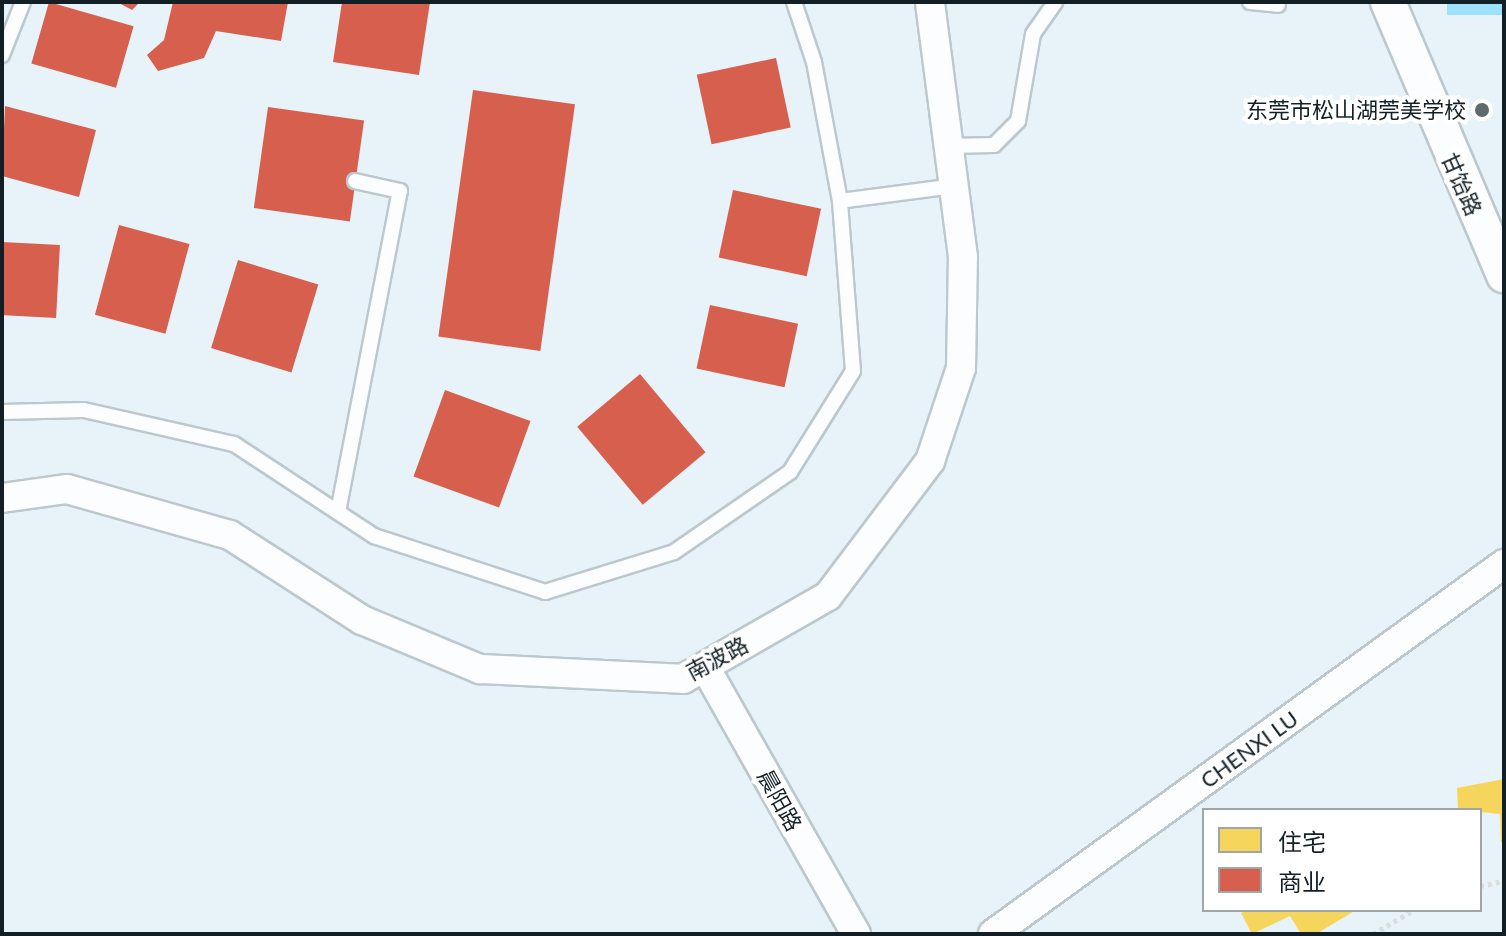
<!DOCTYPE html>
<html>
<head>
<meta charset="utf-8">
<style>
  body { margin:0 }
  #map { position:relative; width:1506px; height:936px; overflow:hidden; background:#e7f3f8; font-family:Lato,"Noto Sans SC",sans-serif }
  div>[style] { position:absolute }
  .green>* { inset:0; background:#9de1fa; transform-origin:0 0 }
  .homes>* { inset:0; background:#f6d55c }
  .shops>* { inset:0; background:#d6604d; transform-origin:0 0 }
  .path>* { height:5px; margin-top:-2.5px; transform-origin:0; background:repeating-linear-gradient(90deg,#dadedf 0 4px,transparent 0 8px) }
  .roads { filter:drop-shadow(2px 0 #bcc8cd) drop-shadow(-2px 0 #bcc8cd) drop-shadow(0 2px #bcc8cd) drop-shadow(0 -2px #bcc8cd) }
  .service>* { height:14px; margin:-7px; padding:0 7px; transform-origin:7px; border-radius:7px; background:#fbfdfe }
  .minor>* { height:28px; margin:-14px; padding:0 14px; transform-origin:14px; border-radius:14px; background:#fbfdfe }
  .tertiary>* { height:34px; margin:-17px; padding:0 17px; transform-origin:17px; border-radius:17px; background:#fbfdfe }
  .dots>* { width:22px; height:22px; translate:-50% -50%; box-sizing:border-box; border:4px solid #fff; border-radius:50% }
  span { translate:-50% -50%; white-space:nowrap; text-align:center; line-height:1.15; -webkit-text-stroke:8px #fff; paint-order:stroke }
  .poi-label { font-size:22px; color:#122025 }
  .right { translate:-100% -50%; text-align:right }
  .street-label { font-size:22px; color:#122025 }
  .frame { position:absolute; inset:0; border:4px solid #122025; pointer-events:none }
  .legend { position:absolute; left:1202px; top:808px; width:280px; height:104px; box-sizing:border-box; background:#fff; border:2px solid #a0a6a8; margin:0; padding:10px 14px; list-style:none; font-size:24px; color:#122025 }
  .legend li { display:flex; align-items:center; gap:16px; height:40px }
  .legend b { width:40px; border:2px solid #a0a6a8 }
</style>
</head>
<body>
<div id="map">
  <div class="green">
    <div style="left:1447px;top:2px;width:57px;height:13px"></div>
  </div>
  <div class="homes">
    <div style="clip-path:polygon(1504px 779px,1504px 842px,1501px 842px,1500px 814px,1458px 810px,1457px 788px)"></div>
    <div style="clip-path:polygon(1247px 910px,1356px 910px,1316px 934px,1301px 934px,1290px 916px,1252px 934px,1241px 913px)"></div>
  </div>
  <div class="shops">
    <div style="left:49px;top:2px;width:88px;height:64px;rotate:16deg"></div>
    <div style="clip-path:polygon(117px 2px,140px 2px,132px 10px)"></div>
    <div style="clip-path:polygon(173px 2px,288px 2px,281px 41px,216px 31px,204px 58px,158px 71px,147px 55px,164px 40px)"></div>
    <div style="clip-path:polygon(342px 2px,430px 2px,419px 75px,333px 62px)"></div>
    <div style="left:776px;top:58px;width:71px;height:81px;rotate:78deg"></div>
    <div style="left:473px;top:90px;width:103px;height:249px;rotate:8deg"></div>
    <div style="clip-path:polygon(5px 106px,96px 130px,79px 197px,2px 176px)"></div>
    <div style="left:268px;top:107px;width:97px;height:102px;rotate:8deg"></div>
    <div style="left:733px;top:190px;width:90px;height:69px;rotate:12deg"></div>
    <div style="left:119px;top:225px;width:73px;height:93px;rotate:15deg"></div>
    <div style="left:2px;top:242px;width:58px;height:73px;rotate:3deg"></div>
    <div style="left:238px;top:260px;width:84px;height:92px;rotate:17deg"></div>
    <div style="left:710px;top:305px;width:90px;height:65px;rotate:12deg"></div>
    <div style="left:640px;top:374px;width:102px;height:82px;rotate:50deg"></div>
    <div style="left:445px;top:390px;width:91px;height:92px;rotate:20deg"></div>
  </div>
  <div class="path">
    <div style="left:1480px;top:886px;width:25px;rotate:-12deg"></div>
    <div style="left:1373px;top:934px;width:48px;rotate:-30.3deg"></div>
  </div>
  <div class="roads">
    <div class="service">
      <div style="left:794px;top:2px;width:63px;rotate:71.6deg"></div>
      <div style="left:814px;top:62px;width:141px;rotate:79.4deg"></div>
      <div style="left:1250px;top:2px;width:28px;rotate:6deg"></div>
      <div style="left:2px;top:55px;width:57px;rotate:-68.4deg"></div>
      <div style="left:948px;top:146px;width:46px;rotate:-1.2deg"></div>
      <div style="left:994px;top:145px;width:34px;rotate:-45deg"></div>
      <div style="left:1018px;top:121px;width:88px;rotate:-80.2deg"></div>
      <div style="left:1033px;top:34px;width:39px;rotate:-55deg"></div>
      <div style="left:2px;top:412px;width:82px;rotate:-1.4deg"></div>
      <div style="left:84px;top:410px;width:154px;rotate:12.8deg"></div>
      <div style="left:234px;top:444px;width:168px;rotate:33.3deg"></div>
      <div style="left:374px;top:536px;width:180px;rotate:18.1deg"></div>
      <div style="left:545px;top:592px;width:135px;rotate:-17.2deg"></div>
      <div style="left:674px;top:552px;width:141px;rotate:-34.6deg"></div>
      <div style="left:790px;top:472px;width:119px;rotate:-58deg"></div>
      <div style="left:853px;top:371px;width:170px;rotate:-94.4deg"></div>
      <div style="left:840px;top:201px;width:115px;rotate:-7.5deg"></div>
      <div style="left:338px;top:512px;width:327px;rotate:-79.1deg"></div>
      <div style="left:400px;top:191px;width:46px;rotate:-167.5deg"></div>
    </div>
    <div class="minor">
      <div style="left:2px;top:498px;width:66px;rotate:-7.9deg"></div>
      <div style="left:67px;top:489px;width:169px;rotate:15.8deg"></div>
      <div style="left:230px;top:535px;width:157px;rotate:32.8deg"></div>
      <div style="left:362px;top:620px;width:128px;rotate:22.6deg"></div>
      <div style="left:480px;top:669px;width:203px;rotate:2.8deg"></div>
      <div style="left:683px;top:679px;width:167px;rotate:-29.8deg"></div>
      <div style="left:828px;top:596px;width:169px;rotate:-52.9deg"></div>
      <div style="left:930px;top:461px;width:98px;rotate:-71.6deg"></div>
      <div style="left:961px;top:368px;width:111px;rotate:-89deg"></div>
      <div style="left:963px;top:257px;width:257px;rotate:-97.4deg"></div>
      <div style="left:705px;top:667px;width:307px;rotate:60.5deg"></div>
      <div style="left:993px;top:934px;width:631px;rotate:-35.91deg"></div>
    </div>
    <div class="tertiary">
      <div style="left:1388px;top:2px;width:297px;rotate:67deg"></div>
    </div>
  </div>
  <div class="dots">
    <div style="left:1482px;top:110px;background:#5d6a6f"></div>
  </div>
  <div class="poi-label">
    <span class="right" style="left:1466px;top:110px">东莞市松山湖莞美学校</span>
  </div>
  <div class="street-label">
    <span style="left:1462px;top:184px;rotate:66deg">甘饴路</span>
    <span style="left:717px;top:658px;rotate:-28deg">南波路</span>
    <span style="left:1249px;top:749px;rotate:-36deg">CHENXI LU</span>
    <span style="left:780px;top:800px;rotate:61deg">晨阳路</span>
  </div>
  <div class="frame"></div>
  <ul class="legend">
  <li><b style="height:22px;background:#f6d55c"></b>住宅</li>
  <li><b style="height:22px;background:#d6604d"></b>商业</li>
  </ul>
</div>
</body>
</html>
